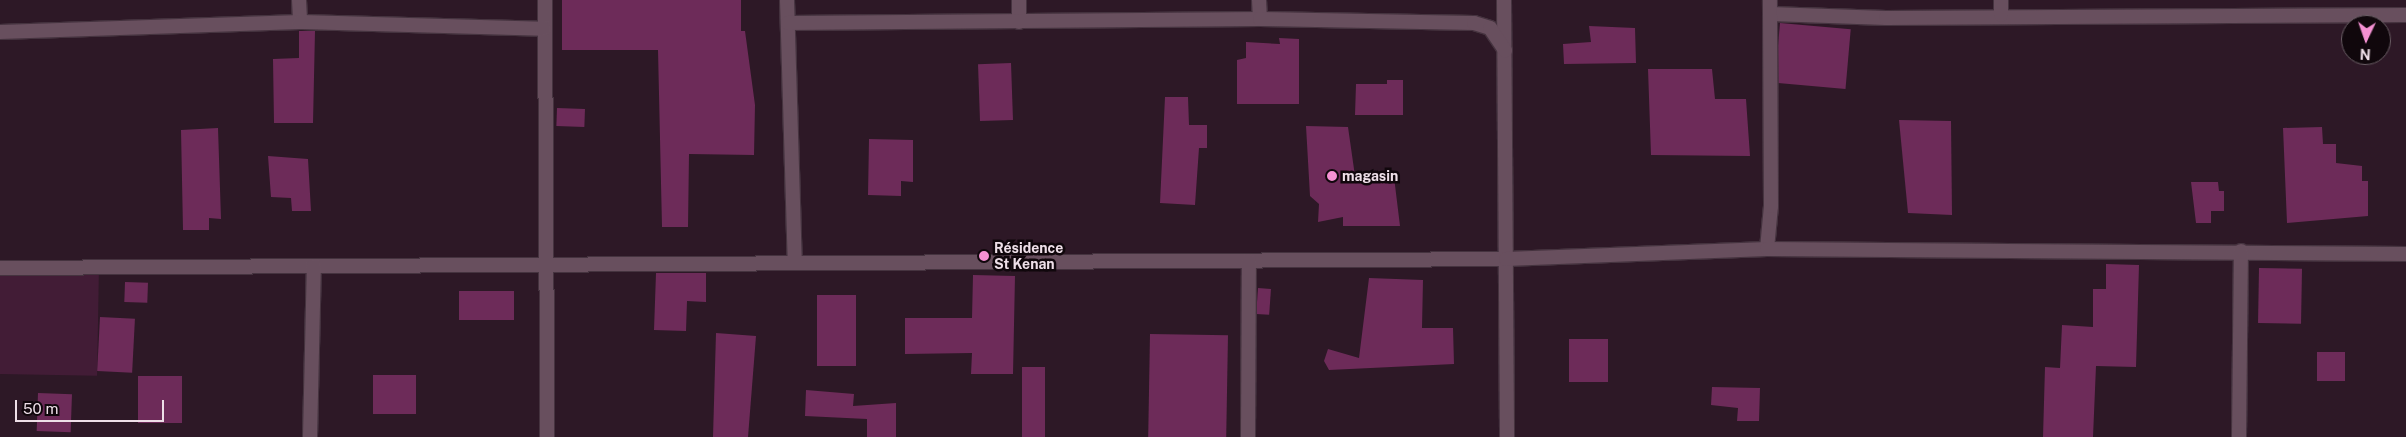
<!DOCTYPE html>
<html>
<head>
<meta charset="utf-8">
<style>
  body { margin:0 }
  #map { position:relative; width:2406px; height:437px; overflow:hidden; background:#2d1826; font-family:"Public Sans",sans-serif }
  div>[style] { position:absolute }
  .green>* { inset:0; background:#421c36; transform-origin:0 0 }
  .building>* { inset:0; background:#6d2b59; transform-origin:0 0 }
  .roads { filter:drop-shadow(1px 0 #45333f) drop-shadow(-1px 0 #45333f) drop-shadow(0 1px #45333f) drop-shadow(0 -1px #45333f) }
  .minor>* { height:14px; margin:-7px; padding:0 7px; transform-origin:7px; border-radius:7px; background:#684f5e }
  .dots>* { width:14px; height:14px; translate:-50% -50%; box-sizing:border-box; border:2px solid #10070c; border-radius:50% }
  span { translate:-50% -50%; white-space:nowrap; text-align:center; line-height:1.15; -webkit-text-stroke:5px #10070c; paint-order:stroke }
  .poi-label { font-size:14px; color:#eedfe8; font-weight:700 }
  .left { translate:0 -50%; text-align:left }
  .north { position:absolute; left:2341px; top:15px; width:50px; height:50px; box-sizing:border-box; background:#10070c; border:1px solid #695d64; border-radius:50%; rotate:183deg; font-size:14px; font-weight:700; line-height:20px; text-align:center; color:#eedfe8 }
  .north::after { content:''; display:block; margin:auto; width:18px; height:22px; background:#f591d3; clip-path:polygon(50% 0,100% 100%,50% 72%,0 100%) }
  .scale { position:absolute; left:15px; top:400px; width:149px; height:22px; box-sizing:border-box; border:2px solid #eedfe8; border-top:0; padding-left:6px; font-size:15px; line-height:18px; white-space:nowrap; color:#eedfe8; -webkit-text-stroke:4px #10070c; paint-order:stroke }
</style>
</head>
<body>
<div id="map">
  <div class="green">
    <div style="left:0;top:264px;width:99px;height:110px;rotate:1deg"></div>
  </div>
  <div class="building">
    <div style="clip-path:polygon(562px 0,741px 0,741px 31px,745px 31px,755px 105px,754px 155px,689px 154px,688px 227px,662px 227px,658px 50px,562px 50px)"></div>
    <div style="left:1780px;top:23px;width:71px;height:60px;rotate:5deg"></div>
    <div style="clip-path:polygon(1589px 26px,1635px 28px,1636px 63px,1564px 64px,1563px 44px,1591px 42px)"></div>
    <div style="clip-path:polygon(299px 31px,315px 31px,313px 123px,274px 123px,273px 59px,299px 58px)"></div>
    <div style="clip-path:polygon(1279px 38px,1299px 39px,1299px 104px,1237px 104px,1237px 60px,1246px 58px,1246px 42px,1280px 44px)"></div>
    <div style="left:1011px;top:63px;width:57px;height:33px;rotate:88deg"></div>
    <div style="clip-path:polygon(1648px 69px,1712px 69px,1715px 99px,1746px 99px,1750px 156px,1651px 155px)"></div>
    <div style="clip-path:polygon(1387px 80px,1403px 80px,1403px 115px,1355px 115px,1356px 84px,1387px 84px)"></div>
    <div style="clip-path:polygon(1165px 97px,1188px 97px,1189px 125px,1207px 125px,1207px 148px,1199px 148px,1195px 205px,1160px 203px)"></div>
    <div style="left:557px;top:108px;width:28px;height:18px;rotate:2deg"></div>
    <div style="clip-path:polygon(1899px 120px,1951px 121px,1952px 215px,1908px 213px)"></div>
    <div style="clip-path:polygon(1306px 126px,1348px 127px,1355px 176px,1394px 177px,1400px 226px,1343px 226px,1343px 217px,1318px 222px,1319px 204px,1310px 196px)"></div>
    <div style="clip-path:polygon(2322px 127px,2323px 144px,2336px 144px,2336px 163px,2362px 166px,2362px 181px,2368px 181px,2368px 216px,2287px 223px,2283px 128px)"></div>
    <div style="clip-path:polygon(218px 128px,221px 219px,209px 218px,209px 230px,183px 230px,181px 130px)"></div>
    <div style="clip-path:polygon(869px 139px,913px 140px,913px 182px,901px 181px,901px 196px,868px 195px)"></div>
    <div style="clip-path:polygon(268px 156px,308px 159px,311px 211px,292px 211px,291px 198px,271px 197px)"></div>
    <div style="clip-path:polygon(2191px 182px,2218px 182px,2219px 191px,2224px 191px,2224px 211px,2211px 211px,2211px 223px,2196px 223px)"></div>
    <div style="clip-path:polygon(2106px 264px,2139px 265px,2136px 367px,2096px 366px,2093px 437px,2043px 437px,2045px 367px,2060px 368px,2062px 325px,2093px 327px,2093px 289px,2106px 289px)"></div>
    <div style="left:2259px;top:268px;width:43px;height:55px;rotate:1deg"></div>
    <div style="clip-path:polygon(656px 273px,706px 273px,706px 302px,687px 301px,686px 331px,654px 330px)"></div>
    <div style="clip-path:polygon(973px 275px,1015px 276px,1013px 374px,971px 374px,972px 353px,905px 354px,905px 318px,972px 318px)"></div>
    <div style="clip-path:polygon(1369px 278px,1423px 280px,1422px 328px,1453px 328px,1454px 364px,1329px 370px,1324px 361px,1328px 349px,1359px 358px)"></div>
    <div style="left:125px;top:282px;width:23px;height:20px;rotate:2deg"></div>
    <div style="left:1258px;top:288px;width:13px;height:26px;rotate:4deg"></div>
    <div style="left:459px;top:291px;width:55px;height:29px"></div>
    <div style="left:817px;top:295px;width:39px;height:71px"></div>
    <div style="left:100px;top:317px;width:35px;height:54px;rotate:3deg"></div>
    <div style="clip-path:polygon(716px 333px,756px 336px,748px 437px,713px 437px)"></div>
    <div style="left:1150px;top:334px;width:78px;height:103px;rotate:1deg"></div>
    <div style="left:1569px;top:339px;width:39px;height:43px"></div>
    <div style="left:2345px;top:352px;width:29px;height:28px;rotate:90deg"></div>
    <div style="left:1022px;top:367px;width:23px;height:70px"></div>
    <div style="left:373px;top:375px;width:43px;height:39px"></div>
    <div style="left:138px;top:376px;width:44px;height:47px"></div>
    <div style="clip-path:polygon(1712px 387px,1760px 388px,1759px 421px,1737px 421px,1738px 408px,1711px 405px)"></div>
    <div style="clip-path:polygon(806px 390px,854px 394px,853px 406px,896px 403px,896px 437px,867px 437px,867px 419px,805px 416px)"></div>
    <div style="left:38px;top:393px;width:34px;height:38px;rotate:2deg"></div>
  </div>
  <div class="roads">
    <div class="minor">
      <div style="left:299px;top:0;width:22px;rotate:87deg"></div>
      <div style="left:545px;top:0;width:437px;rotate:89.7deg"></div>
      <div style="left:787px;top:0;width:263px;rotate:88.3deg"></div>
      <div style="left:1259px;top:0;width:19px;rotate:87deg"></div>
      <div style="left:1504px;top:0;width:437px;rotate:89.6deg"></div>
      <div style="left:1771px;top:14px;width:115px;rotate:2deg"></div>
      <div style="left:1886px;top:18px;width:520px;rotate:-0.33deg"></div>
      <div style="left:2001px;top:15px;width:15px;rotate:-90deg"></div>
      <div style="left:1019px;top:22px;width:22px;rotate:-90deg"></div>
      <div style="left:788px;top:23px;width:472px;rotate:-0.5deg"></div>
      <div style="left:1260px;top:19px;width:214px;rotate:1.1deg"></div>
      <div style="left:1474px;top:23px;width:17px;rotate:17deg"></div>
      <div style="left:1490px;top:28px;width:27px;rotate:56deg"></div>
      <div style="left:0;top:32px;width:300px;rotate:-1.9deg"></div>
      <div style="left:300px;top:22px;width:244px;rotate:1.6deg"></div>
      <div style="left:1767px;top:249px;width:43px;rotate:-84.7deg"></div>
      <div style="left:1771px;top:206px;width:206px;rotate:-90.3deg"></div>
      <div style="left:0;top:268px;width:1506px;rotate:-0.34deg"></div>
      <div style="left:1506px;top:259px;width:261px;rotate:-2.2deg"></div>
      <div style="left:1767px;top:249px;width:639px;rotate:0.45deg"></div>
      <div style="left:310px;top:437px;width:171px;rotate:-88.7deg"></div>
      <div style="left:1248px;top:437px;width:176px;rotate:-89.7deg"></div>
      <div style="left:2239px;top:437px;width:186px;rotate:-89.4deg"></div>
    </div>
  </div>
  <div class="dots">
    <div style="left:1332px;top:176px;background:#f591d3"></div>
    <div style="left:984px;top:256px;background:#f591d3"></div>
  </div>
  <div class="poi-label">
    <span class="left" style="left:1342px;top:176px">magasin</span>
    <span class="left" style="left:994px;top:256px">Résidence<br>St Kenan</span>
  </div>
  <div class="north">N</div>
  <div class="scale">50 m</div>
</div>
</body>
</html>
